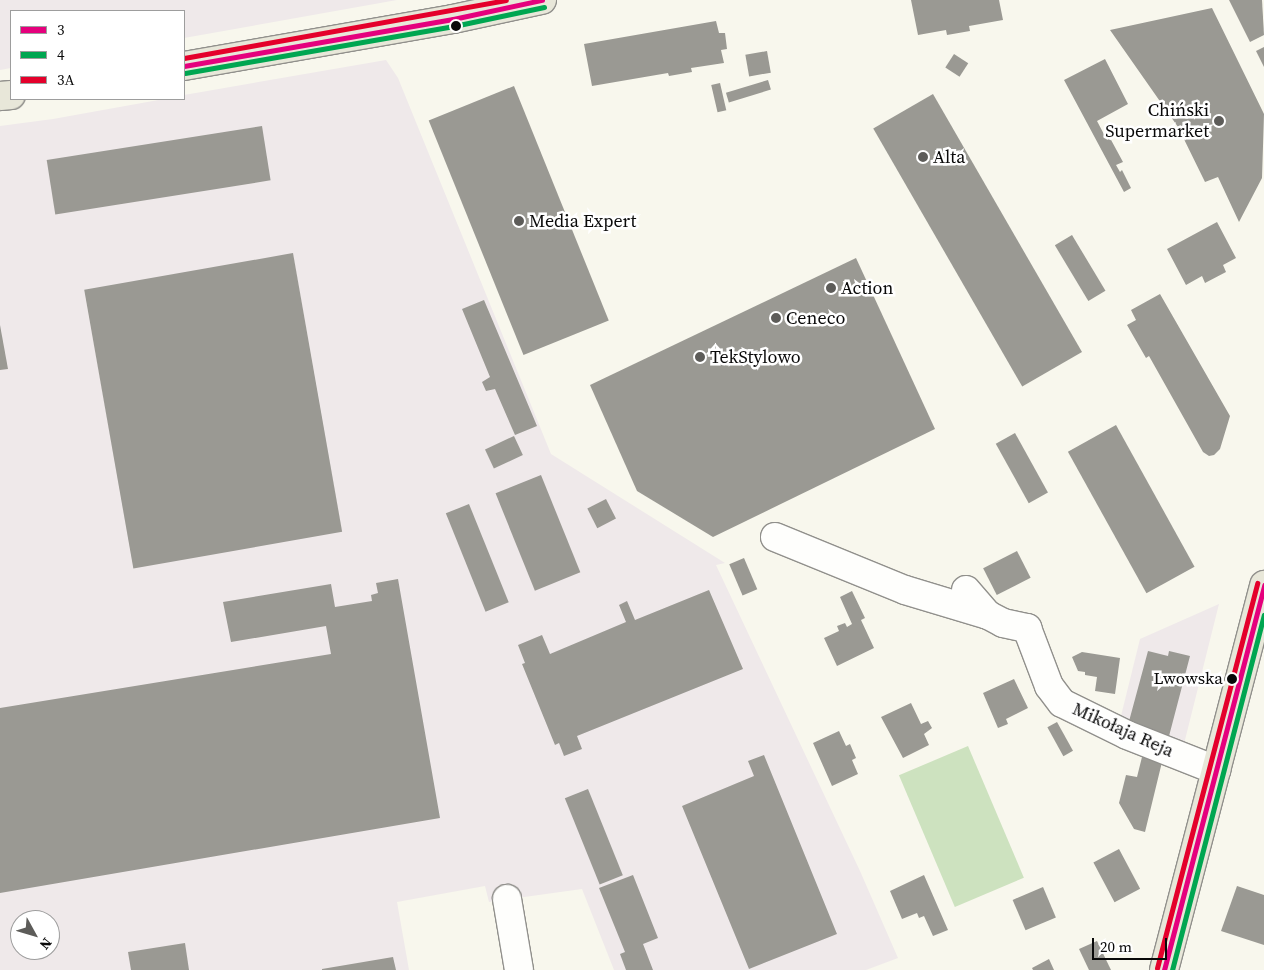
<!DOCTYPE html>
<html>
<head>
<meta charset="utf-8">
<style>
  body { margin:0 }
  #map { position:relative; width:1264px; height:970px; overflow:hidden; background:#f8f7ed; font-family:"Source Serif 4",serif }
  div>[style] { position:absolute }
  .industrial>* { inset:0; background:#efe9ea }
  .forest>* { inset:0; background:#cde2bf; transform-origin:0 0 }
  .building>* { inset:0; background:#9a9993; transform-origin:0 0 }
  .roads { filter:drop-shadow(1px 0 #91908c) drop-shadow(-1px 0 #91908c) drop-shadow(0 1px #91908c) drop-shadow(0 -1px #91908c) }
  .minor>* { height:28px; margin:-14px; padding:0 14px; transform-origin:14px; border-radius:14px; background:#fefefc }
  .major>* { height:28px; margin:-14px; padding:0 14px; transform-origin:14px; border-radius:14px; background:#e8e7d9 }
  .bus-1>* { height:5px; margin:-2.5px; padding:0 2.5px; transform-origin:2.5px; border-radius:2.5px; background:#e5007d }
  .bus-2>* { height:5px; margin:-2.5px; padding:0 2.5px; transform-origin:2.5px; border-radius:2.5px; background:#00a651 }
  .bus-3>* { height:5px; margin:-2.5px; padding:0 2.5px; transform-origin:2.5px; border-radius:2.5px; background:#e4002b }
  .dots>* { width:14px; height:14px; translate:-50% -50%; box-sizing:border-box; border:2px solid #fff; border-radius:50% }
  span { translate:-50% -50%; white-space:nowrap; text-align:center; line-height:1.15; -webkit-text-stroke:5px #fff; paint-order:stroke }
  .bus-label { font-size:17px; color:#090909 }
  .right { translate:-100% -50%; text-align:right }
  .poi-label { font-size:18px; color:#090909 }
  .left { translate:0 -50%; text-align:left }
  .street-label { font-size:18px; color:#090909 }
  .legend { position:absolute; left:10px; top:10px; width:175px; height:90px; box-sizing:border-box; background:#fff; border:1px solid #9d9d9d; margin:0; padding:6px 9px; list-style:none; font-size:15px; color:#090909 }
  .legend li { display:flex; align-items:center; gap:10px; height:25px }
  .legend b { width:25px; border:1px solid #9d9d9d }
  .north { position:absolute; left:10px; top:910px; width:50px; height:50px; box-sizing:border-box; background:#fff; border:1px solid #9d9d9d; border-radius:50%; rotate:129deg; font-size:14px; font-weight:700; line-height:20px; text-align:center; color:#090909 }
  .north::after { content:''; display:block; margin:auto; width:18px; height:22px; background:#5d5c59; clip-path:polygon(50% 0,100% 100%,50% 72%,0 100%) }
  .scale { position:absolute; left:1092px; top:938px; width:75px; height:22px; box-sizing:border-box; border:2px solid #090909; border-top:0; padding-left:6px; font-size:15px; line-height:18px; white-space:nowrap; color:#090909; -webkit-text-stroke:4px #fff; paint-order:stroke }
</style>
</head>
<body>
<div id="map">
  <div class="industrial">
    <div style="clip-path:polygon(0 0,397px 0,184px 38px,184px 11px,11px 11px,11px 68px,0 70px)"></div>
    <div style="clip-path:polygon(evenodd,386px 60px,398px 78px,551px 454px,725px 563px,716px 565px,860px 871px,898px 958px,866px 970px,614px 970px,582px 889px,489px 902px,485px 886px,397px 902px,409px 970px,0 970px,0 126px,53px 119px,164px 99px,184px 99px,184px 95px,386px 60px,20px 920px,50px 920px,50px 950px,20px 950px,20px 920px)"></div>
    <div style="clip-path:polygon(1219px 604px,1182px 752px,1119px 724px,1140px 639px)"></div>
  </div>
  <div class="forest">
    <div style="left:968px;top:746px;width:143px;height:75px;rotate:67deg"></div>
  </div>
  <div class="building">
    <div style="clip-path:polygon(911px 0,999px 0,1003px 20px,969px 26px,970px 31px,947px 35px,946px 30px,918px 35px)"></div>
    <div style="clip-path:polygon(1229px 0,1262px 0,1264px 35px,1250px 42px)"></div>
    <div style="clip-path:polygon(1212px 8px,1264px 114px,1262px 178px,1239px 222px,1218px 177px,1205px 182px,1178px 127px,1110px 30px)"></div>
    <div style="clip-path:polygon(716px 21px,719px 33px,725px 33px,727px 49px,721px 50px,724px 63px,691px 68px,692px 72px,669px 76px,668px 73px,592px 86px,584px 44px)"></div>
    <div style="clip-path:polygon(1264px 47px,1264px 67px,1256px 51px)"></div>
    <div style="left:767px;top:51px;width:22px;height:22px;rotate:80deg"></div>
    <div style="left:954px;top:54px;width:17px;height:16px;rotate:33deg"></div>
    <div style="clip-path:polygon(1105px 59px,1128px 104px,1097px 121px,1107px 140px,1110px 138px,1123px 162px,1116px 165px,1120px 172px,1122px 170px,1131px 188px,1124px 192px,1064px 80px)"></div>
    <div style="left:768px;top:80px;width:10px;height:44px;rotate:73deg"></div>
    <div style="left:720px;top:83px;width:28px;height:9px;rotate:77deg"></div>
    <div style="left:514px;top:86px;width:253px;height:92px;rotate:68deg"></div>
    <div style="left:933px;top:94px;width:298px;height:69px;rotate:60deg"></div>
    <div style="left:262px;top:126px;width:55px;height:218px;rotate:81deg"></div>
    <div style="clip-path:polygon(1217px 222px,1236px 258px,1223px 265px,1226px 272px,1205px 283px,1202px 276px,1186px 285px,1167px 249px)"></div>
    <div style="left:1072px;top:235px;width:65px;height:20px;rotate:59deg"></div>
    <div style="left:293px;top:253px;width:283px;height:212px;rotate:80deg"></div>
    <div style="clip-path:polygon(856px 258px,935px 429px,713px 537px,637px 491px,590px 385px)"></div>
    <div style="clip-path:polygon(1160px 294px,1230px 416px,1220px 449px,1214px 455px,1209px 456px,1203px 452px,1149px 356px,1146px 358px,1127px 325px,1136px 320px,1131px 310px)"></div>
    <div style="clip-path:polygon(484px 300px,537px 426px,515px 435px,495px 389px,486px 391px,482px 382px,490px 377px,462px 309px)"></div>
    <div style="clip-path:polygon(0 325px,8px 369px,0 370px)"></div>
    <div style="left:1116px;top:425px;width:162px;height:55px;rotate:61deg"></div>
    <div style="left:1015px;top:433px;width:68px;height:22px;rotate:61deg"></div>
    <div style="left:514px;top:436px;width:21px;height:32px;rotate:65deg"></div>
    <div style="left:541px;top:475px;width:105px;height:49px;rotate:68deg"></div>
    <div style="left:606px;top:499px;width:22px;height:21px;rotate:63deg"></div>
    <div style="left:469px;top:504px;width:106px;height:25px;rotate:68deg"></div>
    <div style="left:1017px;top:551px;width:30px;height:38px;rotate:63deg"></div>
    <div style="left:744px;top:558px;width:34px;height:16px;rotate:67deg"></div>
    <div style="clip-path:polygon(398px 579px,440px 818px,0 893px,0 708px,331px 654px,326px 626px,231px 642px,223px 602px,331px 584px,335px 607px,372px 601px,371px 595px,378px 593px,376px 583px)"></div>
    <div style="clip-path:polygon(709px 590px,743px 669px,577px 736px,582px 749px,564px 756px,559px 743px,555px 745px,522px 664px,525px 663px,518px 645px,542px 635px,550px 654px,626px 622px,619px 605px,627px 601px,635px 620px)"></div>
    <div style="clip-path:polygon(852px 591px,865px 618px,861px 620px,874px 648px,837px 666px,824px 638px,839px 631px,837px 626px,845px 623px,847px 627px,852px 624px,840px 597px)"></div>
    <div style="clip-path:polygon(1148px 651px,1168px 656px,1169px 651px,1190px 656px,1168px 740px,1128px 725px)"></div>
    <div style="clip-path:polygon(1082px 652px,1120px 658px,1115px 694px,1095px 691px,1097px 677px,1085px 675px,1085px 672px,1078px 671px,1072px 657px)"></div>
    <div style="clip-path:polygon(1014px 679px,1028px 708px,1006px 719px,1008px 724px,998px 728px,983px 693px)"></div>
    <div style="clip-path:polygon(911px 703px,921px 724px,928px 721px,932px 728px,924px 734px,929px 745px,903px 758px,881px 717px)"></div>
    <div style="left:1057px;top:722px;width:33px;height:11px;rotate:61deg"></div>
    <div style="clip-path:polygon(839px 731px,846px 746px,850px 744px,856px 758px,852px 760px,858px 774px,832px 786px,813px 743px)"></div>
    <div style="clip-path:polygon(764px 755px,837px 934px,749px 969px,682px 806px,754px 776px,748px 761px)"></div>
    <div style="clip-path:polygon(1142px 757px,1162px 762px,1145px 832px,1134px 829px,1119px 803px,1126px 775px,1137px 777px)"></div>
    <div style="left:588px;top:789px;width:93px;height:25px;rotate:68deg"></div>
    <div style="left:1119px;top:849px;width:45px;height:29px;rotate:62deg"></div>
    <div style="clip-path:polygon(633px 875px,658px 938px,643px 944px,653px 970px,626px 970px,620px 954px,625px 952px,599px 888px)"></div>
    <div style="clip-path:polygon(924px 875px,948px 930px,933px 936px,924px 916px,919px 918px,917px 913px,902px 919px,890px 891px)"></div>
    <div style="clip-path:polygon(1237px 886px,1264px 895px,1264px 945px,1221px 931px)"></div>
    <div style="left:1043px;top:887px;width:33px;height:33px;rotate:67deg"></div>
    <div style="clip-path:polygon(1097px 941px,1111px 970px,1089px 970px,1079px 949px)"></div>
    <div style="clip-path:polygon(185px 943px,189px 970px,131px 970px,128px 952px)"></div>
    <div style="clip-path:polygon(393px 957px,396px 970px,322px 970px,322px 969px)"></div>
    <div style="clip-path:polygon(1049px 959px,1054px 970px,1033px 970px,1032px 968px)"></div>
  </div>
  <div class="roads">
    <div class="minor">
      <div style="left:775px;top:537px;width:140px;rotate:22.2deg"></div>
      <div style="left:905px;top:590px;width:87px;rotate:16.8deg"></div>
      <div style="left:966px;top:590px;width:33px;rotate:49deg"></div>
      <div style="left:988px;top:615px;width:17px;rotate:28deg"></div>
      <div style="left:1003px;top:623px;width:25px;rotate:12deg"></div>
      <div style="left:1027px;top:628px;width:62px;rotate:69.2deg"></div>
      <div style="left:1049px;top:686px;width:21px;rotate:53deg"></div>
      <div style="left:1062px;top:703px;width:72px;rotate:26.2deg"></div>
      <div style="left:1127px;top:735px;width:96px;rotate:21.5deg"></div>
      <div style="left:507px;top:899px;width:72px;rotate:80.4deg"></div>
    </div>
    <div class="major">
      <div style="left:184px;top:66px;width:273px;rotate:-9.9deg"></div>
      <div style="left:453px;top:19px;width:91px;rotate:-12.1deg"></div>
      <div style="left:0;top:96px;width:11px;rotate:-5deg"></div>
      <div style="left:1164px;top:970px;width:398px;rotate:-75.4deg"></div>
    </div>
  </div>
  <div class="bus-1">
    <div style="left:184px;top:66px;width:273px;rotate:-9.9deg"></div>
    <div style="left:453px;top:19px;width:91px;rotate:-12.1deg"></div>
    <div style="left:1164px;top:970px;width:398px;rotate:-75.4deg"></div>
  </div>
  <div class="bus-2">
    <div style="left:185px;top:73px;width:273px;rotate:-9.9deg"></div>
    <div style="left:454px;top:26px;width:92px;rotate:-11.9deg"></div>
    <div style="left:1172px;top:970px;width:367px;rotate:-75.5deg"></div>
  </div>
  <div class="bus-3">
    <div style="left:184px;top:58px;width:327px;rotate:-10.2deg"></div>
    <div style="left:1157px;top:968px;width:398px;rotate:-75.4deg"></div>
  </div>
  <div class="dots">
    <div style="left:456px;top:26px;background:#090909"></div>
    <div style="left:1219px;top:121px;background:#5d5c59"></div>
    <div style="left:923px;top:157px;background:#5d5c59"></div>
    <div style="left:519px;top:221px;background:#5d5c59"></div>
    <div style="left:831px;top:288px;background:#5d5c59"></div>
    <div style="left:776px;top:318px;background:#5d5c59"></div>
    <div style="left:700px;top:357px;background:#5d5c59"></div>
    <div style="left:1232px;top:679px;background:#090909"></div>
  </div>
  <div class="bus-label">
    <span class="right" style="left:1223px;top:679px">Lwowska</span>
  </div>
  <div class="poi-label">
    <span class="right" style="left:1209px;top:121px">Chiński<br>Supermarket</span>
    <span class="left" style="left:933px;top:157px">Alta</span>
    <span class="left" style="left:529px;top:221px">Media Expert</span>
    <span class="left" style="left:841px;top:288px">Action</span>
    <span class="left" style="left:786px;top:318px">Ceneco</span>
    <span class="left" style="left:710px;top:357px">TekStylowo</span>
  </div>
  <div class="street-label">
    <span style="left:1123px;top:730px;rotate:24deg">Mikołaja Reja</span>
  </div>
  <ul class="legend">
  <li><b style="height:6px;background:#e5007d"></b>3</li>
  <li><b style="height:6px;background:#00a651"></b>4</li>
  <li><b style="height:6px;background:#e4002b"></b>3A</li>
  </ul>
  <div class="north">N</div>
  <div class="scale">20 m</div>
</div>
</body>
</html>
